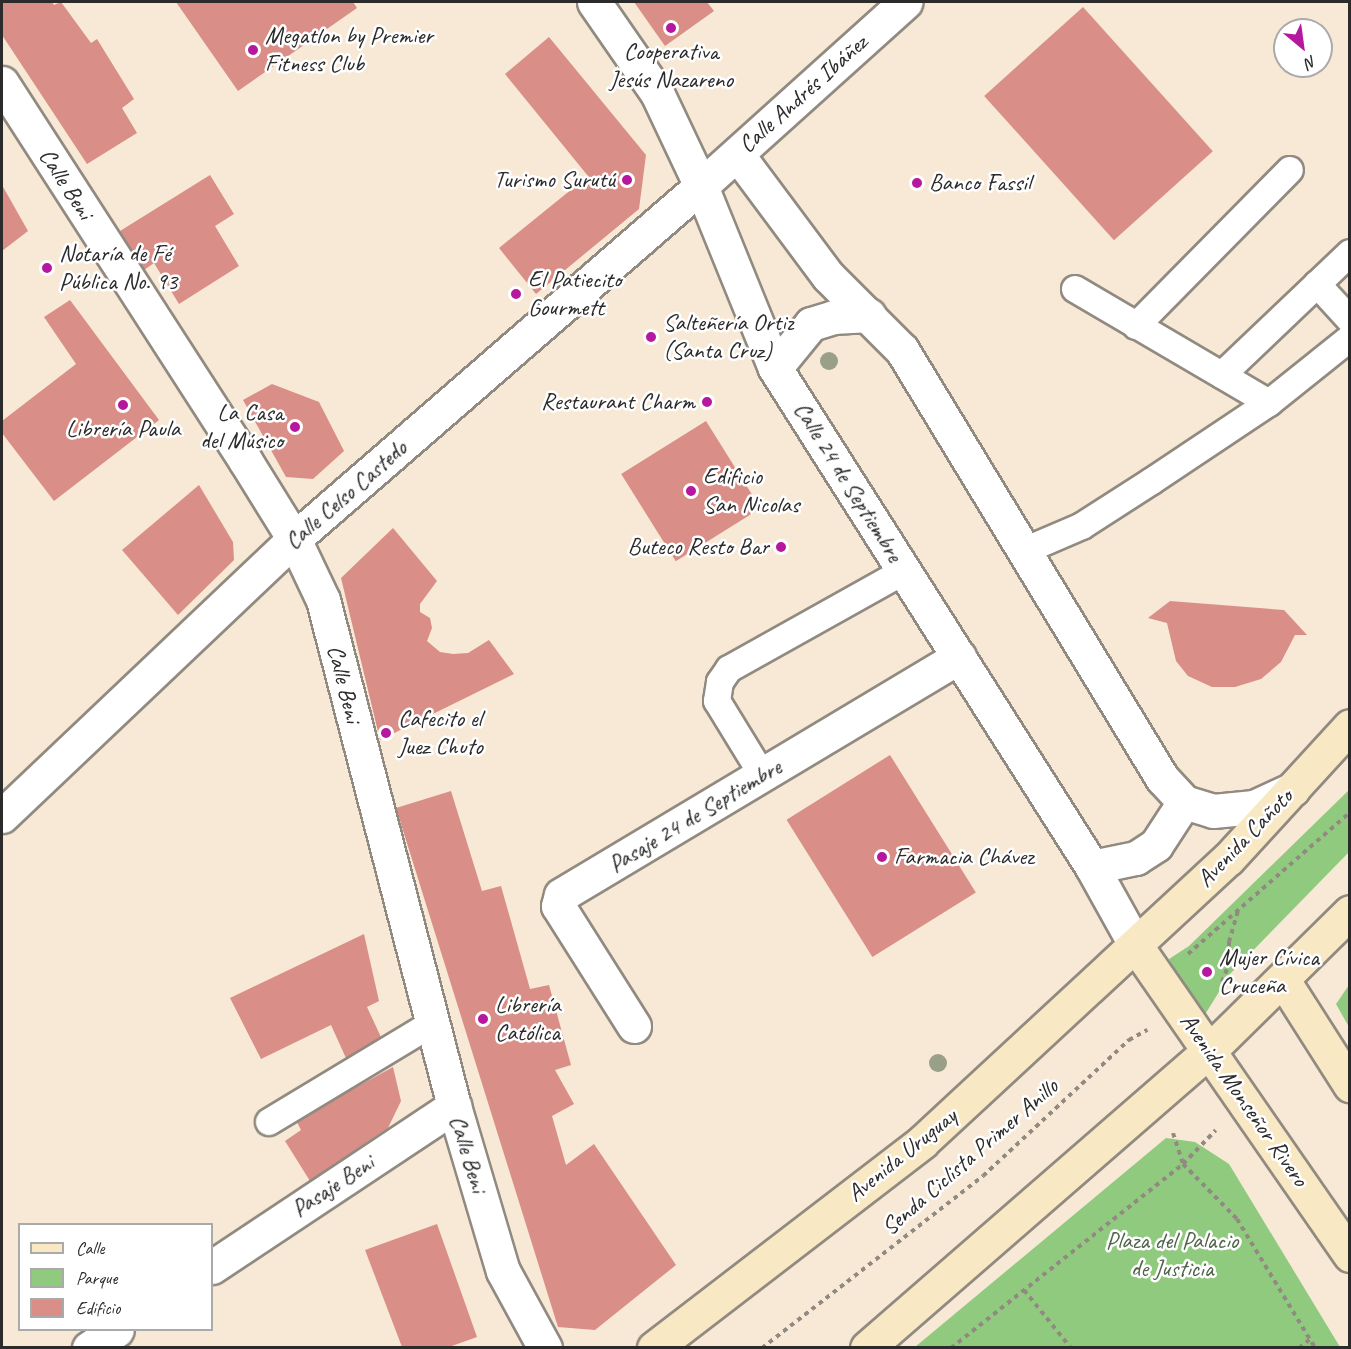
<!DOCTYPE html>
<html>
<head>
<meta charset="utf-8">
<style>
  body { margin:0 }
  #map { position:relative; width:1351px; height:1349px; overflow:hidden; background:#f7e9d6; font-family:Caveat,sans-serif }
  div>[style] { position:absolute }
  .green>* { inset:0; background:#90ca7e }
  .building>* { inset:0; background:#d98e87; transform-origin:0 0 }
  .path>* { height:4px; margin-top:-2px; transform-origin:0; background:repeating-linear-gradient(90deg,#918a80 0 4.5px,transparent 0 9px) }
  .roads { filter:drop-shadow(2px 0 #918a80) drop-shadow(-2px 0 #918a80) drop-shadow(0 2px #918a80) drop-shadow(0 -2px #918a80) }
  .service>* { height:26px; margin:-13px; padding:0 13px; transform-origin:13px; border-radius:13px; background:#fff }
  .minor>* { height:33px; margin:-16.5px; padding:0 16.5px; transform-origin:16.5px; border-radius:16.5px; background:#fff }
  .secondary>* { height:33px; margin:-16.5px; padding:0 16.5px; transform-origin:16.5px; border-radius:16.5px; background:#f8e8c3 }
  .trees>* { width:18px; height:18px; margin:-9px; border-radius:50%; background:#9a9f88 }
  .dots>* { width:16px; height:16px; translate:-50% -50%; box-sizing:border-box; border:3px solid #fff; border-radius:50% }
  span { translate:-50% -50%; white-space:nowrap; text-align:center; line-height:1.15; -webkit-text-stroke:5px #fff; paint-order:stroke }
  .poi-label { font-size:24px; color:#2b2b2b }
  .left { translate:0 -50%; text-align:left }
  .right { translate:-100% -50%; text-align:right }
  .street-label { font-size:24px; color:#2b2b2b }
  .park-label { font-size:24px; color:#4e6348 }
  .frame { position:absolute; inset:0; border:3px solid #2b2b2b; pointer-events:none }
  .legend { position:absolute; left:18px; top:1223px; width:195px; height:108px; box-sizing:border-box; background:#fff; border:2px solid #aaa; margin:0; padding:8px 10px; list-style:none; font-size:18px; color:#2b2b2b }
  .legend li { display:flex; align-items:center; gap:12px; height:30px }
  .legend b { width:30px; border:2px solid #aaa }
  .north { position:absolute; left:1273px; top:18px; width:60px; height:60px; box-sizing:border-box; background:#fff; border:2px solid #aaa; border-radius:50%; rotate:151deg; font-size:16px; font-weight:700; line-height:24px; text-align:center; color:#2b2b2b }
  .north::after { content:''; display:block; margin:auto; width:21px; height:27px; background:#b5179e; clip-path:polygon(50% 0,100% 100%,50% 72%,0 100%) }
</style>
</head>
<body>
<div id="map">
  <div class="green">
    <div style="clip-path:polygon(1349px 790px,1349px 852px,1230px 974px,1201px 1021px,1169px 959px,1189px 946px)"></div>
    <div style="clip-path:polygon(1349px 985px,1349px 1027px,1336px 1004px)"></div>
    <div style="clip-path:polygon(1166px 1138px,1195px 1142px,1229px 1164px,1340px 1347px,915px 1347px)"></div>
  </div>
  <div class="building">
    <div style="clip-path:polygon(2px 2px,52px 2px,54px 5px,61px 2px,91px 43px,97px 39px,134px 99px,122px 108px,137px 133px,87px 164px,2px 35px)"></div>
    <div style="clip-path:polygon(176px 2px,353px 2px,357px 8px,238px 91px)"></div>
    <div style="clip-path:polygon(634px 2px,707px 2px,714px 11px,665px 46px)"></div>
    <div style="left:1083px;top:7px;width:194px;height:133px;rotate:48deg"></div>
    <div style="clip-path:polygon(549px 37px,646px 155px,639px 209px,536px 294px,499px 248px,588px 176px,505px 74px)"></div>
    <div style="clip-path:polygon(210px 175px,234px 214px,215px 226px,239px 266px,179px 304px,154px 263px,144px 270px,120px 231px)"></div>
    <div style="clip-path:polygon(2px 185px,28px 231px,2px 251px)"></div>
    <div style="clip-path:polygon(70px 300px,159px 420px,54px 501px,2px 433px,2px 421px,76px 364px,44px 317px)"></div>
    <div style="clip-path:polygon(272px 384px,319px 402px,344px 451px,313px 479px,286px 477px,243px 400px)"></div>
    <div style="left:706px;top:421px;width:103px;height:100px;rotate:58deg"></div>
    <div style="clip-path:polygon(199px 485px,233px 542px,234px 560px,178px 615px,122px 550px)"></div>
    <div style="clip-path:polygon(393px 528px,437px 581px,420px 604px,420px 612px,430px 618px,432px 628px,427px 641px,440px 652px,453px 654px,468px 653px,489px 640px,514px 674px,380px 740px,341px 578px)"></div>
    <div style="clip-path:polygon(1170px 601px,1284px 610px,1307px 635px,1295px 635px,1281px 662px,1261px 679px,1235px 687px,1212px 687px,1188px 676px,1176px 661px,1167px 623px,1148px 618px)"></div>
    <div style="left:890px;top:755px;width:162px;height:122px;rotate:58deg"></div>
    <div style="clip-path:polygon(451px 791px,482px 891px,501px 886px,530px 989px,549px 985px,571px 1065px,555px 1070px,574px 1104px,552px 1116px,566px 1165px,594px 1144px,676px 1265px,595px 1330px,558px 1327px,396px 808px)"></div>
    <div style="clip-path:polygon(364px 934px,379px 1001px,367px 1007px,387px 1050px,350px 1067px,331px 1025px,261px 1059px,230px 998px)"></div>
    <div style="clip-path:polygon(393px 1067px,401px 1101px,388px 1128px,310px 1181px,285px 1141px,301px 1130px,296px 1120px)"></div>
    <div style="clip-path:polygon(437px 1224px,477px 1337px,449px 1347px,402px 1347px,365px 1250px)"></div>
  </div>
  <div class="path">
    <div style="left:1188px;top:954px;width:215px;rotate:-41.2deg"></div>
    <div style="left:1222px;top:982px;width:19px;rotate:-69deg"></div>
    <div style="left:1229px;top:964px;width:22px;rotate:-90deg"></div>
    <div style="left:1229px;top:942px;width:33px;rotate:-74deg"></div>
    <div style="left:1173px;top:1133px;width:33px;rotate:72deg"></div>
    <div style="left:1183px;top:1164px;width:47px;rotate:-45.9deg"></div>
    <div style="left:1024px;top:1290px;width:75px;rotate:51deg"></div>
    <div style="left:762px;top:1348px;width:280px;rotate:-37.9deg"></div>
    <div style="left:983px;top:1176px;width:200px;rotate:-43deg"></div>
    <div style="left:1129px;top:1040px;width:21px;rotate:-29deg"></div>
    <div style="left:951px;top:1348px;width:296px;rotate:-38.4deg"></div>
    <div style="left:1183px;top:1164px;width:77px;rotate:45.5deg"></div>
    <div style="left:1237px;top:1219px;width:151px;rotate:58.8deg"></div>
    <div style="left:1299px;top:1348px;width:14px;rotate:-39deg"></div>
  </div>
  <div class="roads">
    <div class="service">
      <div style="left:1317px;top:284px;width:49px;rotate:47.5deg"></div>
      <div style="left:1075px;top:289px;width:225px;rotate:30.4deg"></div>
      <div style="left:1136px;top:326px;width:219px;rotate:-45.4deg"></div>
      <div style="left:1222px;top:375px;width:177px;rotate:-43.6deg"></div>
      <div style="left:1024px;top:551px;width:63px;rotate:-23.3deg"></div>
      <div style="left:1082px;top:526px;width:83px;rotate:-32.7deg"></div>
      <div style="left:1152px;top:481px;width:141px;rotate:-33.7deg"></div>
      <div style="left:1269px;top:403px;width:104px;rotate:-38.7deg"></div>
      <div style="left:763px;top:776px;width:88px;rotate:-121.5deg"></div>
      <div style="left:717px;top:701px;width:19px;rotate:-81deg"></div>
      <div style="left:720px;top:682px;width:16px;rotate:-55deg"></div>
      <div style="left:729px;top:669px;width:201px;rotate:-29.2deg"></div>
      <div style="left:269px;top:1122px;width:188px;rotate:-31.1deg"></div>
    </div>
    <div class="minor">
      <div style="left:594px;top:2px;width:111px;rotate:55.3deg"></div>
      <div style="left:657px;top:93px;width:103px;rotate:64.7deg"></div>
      <div style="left:701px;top:186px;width:196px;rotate:67.9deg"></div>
      <div style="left:775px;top:368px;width:591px;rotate:57.57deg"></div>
      <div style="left:1092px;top:867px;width:90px;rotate:60.9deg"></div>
      <div style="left:2px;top:83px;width:449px;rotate:57.2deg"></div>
      <div style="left:245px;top:460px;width:93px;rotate:58.2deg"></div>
      <div style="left:294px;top:539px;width:68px;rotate:64.6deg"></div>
      <div style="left:323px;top:600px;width:523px;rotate:75.49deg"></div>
      <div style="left:454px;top:1106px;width:172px;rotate:73.5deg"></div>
      <div style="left:503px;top:1271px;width:88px;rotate:61.4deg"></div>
      <div style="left:737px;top:154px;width:152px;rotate:53.3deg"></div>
      <div style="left:828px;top:276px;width:105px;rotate:45deg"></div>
      <div style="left:902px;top:350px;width:501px;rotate:58.72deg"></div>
      <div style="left:1162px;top:778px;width:33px;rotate:47deg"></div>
      <div style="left:1184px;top:802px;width:30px;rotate:17deg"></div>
      <div style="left:1213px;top:811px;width:41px;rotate:-5.6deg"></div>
      <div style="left:1254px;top:807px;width:43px;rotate:-24.8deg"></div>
      <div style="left:775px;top:368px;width:57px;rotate:-50.7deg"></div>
      <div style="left:811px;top:324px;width:24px;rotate:-17deg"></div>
      <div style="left:834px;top:317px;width:35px;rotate:-3deg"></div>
      <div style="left:2px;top:816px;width:402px;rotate:-43.5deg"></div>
      <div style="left:294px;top:539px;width:539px;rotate:-40.94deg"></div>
      <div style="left:701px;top:186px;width:275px;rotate:-42deg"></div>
      <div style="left:1092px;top:867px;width:45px;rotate:-11.6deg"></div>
      <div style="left:1136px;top:858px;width:24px;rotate:-33deg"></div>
      <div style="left:1156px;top:845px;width:51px;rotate:-56.9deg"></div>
      <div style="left:634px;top:1026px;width:142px;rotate:-122.3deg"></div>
      <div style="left:558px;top:906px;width:11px;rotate:-75deg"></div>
      <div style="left:561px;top:895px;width:464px;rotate:-30.9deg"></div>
      <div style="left:212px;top:1267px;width:291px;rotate:-33.6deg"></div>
      <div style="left:89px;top:1348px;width:33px;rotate:-33deg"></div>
    </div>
    <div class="secondary">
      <div style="left:1136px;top:946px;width:376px;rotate:55.3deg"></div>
      <div style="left:1283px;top:980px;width:125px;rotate:57.5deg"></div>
      <div style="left:654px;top:1348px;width:338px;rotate:-37.5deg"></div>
      <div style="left:922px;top:1142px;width:417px;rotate:-42.8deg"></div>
      <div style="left:1228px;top:859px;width:180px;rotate:-47.5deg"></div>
      <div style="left:867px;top:1348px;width:452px;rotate:-41deg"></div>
      <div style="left:1208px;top:1052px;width:199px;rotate:-44.6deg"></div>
    </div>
  </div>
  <div class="trees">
    <div style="left:829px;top:361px"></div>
    <div style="left:938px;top:1063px"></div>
  </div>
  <div class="dots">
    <div style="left:671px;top:28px;background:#b5179e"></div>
    <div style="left:253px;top:50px;background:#b5179e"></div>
    <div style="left:627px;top:180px;background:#b5179e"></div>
    <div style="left:917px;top:183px;background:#b5179e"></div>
    <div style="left:47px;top:268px;background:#b5179e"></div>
    <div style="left:516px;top:294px;background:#b5179e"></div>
    <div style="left:651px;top:337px;background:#b5179e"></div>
    <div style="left:707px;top:402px;background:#b5179e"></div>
    <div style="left:123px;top:405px;background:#b5179e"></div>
    <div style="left:295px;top:427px;background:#b5179e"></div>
    <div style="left:691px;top:491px;background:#b5179e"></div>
    <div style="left:781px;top:547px;background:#b5179e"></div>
    <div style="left:386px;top:733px;background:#b5179e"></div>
    <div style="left:882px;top:857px;background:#b5179e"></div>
    <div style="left:1207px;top:972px;background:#b5179e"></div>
    <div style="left:483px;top:1019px;background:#b5179e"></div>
  </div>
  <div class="poi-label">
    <span class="left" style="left:265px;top:50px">Megatlon by Premier<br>Fitness Club</span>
    <span style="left:671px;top:66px">Cooperativa<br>Jesús Nazareno</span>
    <span class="right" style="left:615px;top:180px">Turismo Surutú</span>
    <span class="left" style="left:929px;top:183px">Banco Fassil</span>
    <span class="left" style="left:59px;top:268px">Notaría de Fé<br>Pública No. 93</span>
    <span class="left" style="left:528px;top:294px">El Patiecito<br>Gourmett</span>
    <span class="left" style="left:663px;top:337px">Salteñería Ortiz<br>(Santa Cruz)</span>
    <span class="right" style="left:695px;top:402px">Restaurant Charm</span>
    <span class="right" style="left:283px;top:427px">La Casa<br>del Músico</span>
    <span style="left:123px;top:429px">Librería Paula</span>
    <span class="left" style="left:703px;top:491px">Edificio<br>San Nicolas</span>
    <span class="right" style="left:769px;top:547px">Buteco Resto Bar</span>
    <span class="left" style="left:398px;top:733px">Cafecito el<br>Juez Chuto</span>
    <span class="left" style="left:894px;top:857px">Farmacia Chávez</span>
    <span class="left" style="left:1219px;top:972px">Mujer Cívica<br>Cruceña</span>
    <span class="left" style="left:495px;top:1019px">Librería<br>Católica</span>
  </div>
  <div class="street-label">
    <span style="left:803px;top:94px;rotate:-42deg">Calle Andrés Ibáñez</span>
    <span style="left:66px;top:184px;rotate:57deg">Calle Beni</span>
    <span style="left:848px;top:482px;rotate:58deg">Calle 24 de Septiembre</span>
    <span style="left:346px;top:495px;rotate:-41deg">Calle Celso Castedo</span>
    <span style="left:344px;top:684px;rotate:76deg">Calle Beni</span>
    <span style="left:695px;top:816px;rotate:-31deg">Pasaje 24 de Septiembre</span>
    <span style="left:1245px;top:838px;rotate:-46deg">Avenida Cañoto</span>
    <span style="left:1244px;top:1100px;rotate:55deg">Avenida Monseñor Rivero</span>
    <span style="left:468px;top:1154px;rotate:73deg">Calle Beni</span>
    <span style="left:902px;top:1155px;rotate:-39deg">Avenida Uruguay</span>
    <span style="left:970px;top:1157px;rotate:-41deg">Senda Ciclista Primer Anillo</span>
    <span style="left:333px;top:1186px;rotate:-33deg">Pasaje Beni</span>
  </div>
  <div class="park-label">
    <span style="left:1172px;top:1255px">Plaza del Palacio<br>de Justicia</span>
  </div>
  <div class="frame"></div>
  <ul class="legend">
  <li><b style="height:8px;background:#f8e8c3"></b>Calle</li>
  <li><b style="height:16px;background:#90ca7e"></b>Parque</li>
  <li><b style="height:16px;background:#d98e87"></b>Edificio</li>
  </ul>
  <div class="north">N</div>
</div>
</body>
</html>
